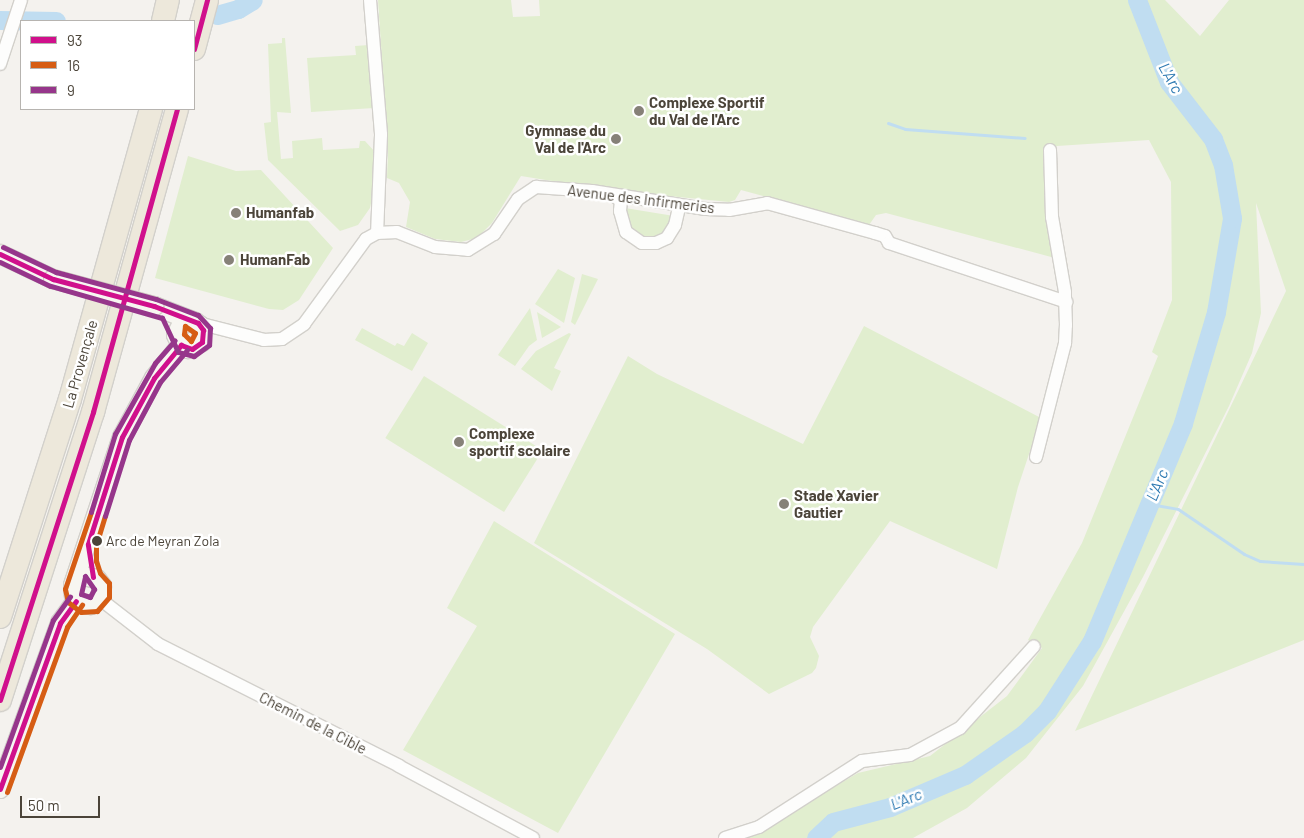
<!DOCTYPE html>
<html>
<head>
<meta charset="utf-8">
<style>
  body { margin:0 }
  #map { position:relative; width:1304px; height:838px; overflow:hidden; background:#f4f2ee; font-family:Barlow,sans-serif }
  div>[style] { position:absolute }
  .green>* { inset:0; background:#e1eecf; transform-origin:0 0 }
  .stream>* { height:3px; margin:-1.5px; padding:0 1.5px; transform-origin:1.5px; border-radius:1.5px; background:#c0ddf1 }
  .river>* { height:19px; margin:-9.5px; padding:0 9.5px; transform-origin:9.5px; border-radius:9.5px; background:#c0ddf1 }
  .roads { filter:drop-shadow(1px 0 #d2d0cb) drop-shadow(-1px 0 #d2d0cb) drop-shadow(0 1px #d2d0cb) drop-shadow(0 -1px #d2d0cb) }
  .minor>* { height:12px; margin:-6px; padding:0 6px; transform-origin:6px; border-radius:6px; background:#fdfdfc }
  .secondary>* { height:18px; margin:-9px; padding:0 9px; transform-origin:9px; border-radius:9px; background:#f7f6f1 }
  .motorway>* { height:22px; margin:-11px; padding:0 11px; transform-origin:11px; border-radius:11px; background:#ede8db }
  .bridges { filter:drop-shadow(1px 0 #d3cfc5) drop-shadow(-1px 0 #d3cfc5) drop-shadow(0 1px #d3cfc5) drop-shadow(0 -1px #d3cfc5) }
  .secondary-bridge>* { height:18px; margin:-9px; padding:0 9px; transform-origin:9px; border-radius:9px; background:#f7f6f1 }
  .bus-1>* { height:5px; margin:-2.5px; padding:0 2.5px; transform-origin:2.5px; border-radius:2.5px; background:#d0108c }
  .bus-2>* { height:5px; margin:-2.5px; padding:0 2.5px; transform-origin:2.5px; border-radius:2.5px; background:#d65d14 }
  .bus-3>* { height:5px; margin:-2.5px; padding:0 2.5px; transform-origin:2.5px; border-radius:2.5px; background:#96368b }
  .dots>* { width:14px; height:14px; translate:-50% -50%; box-sizing:border-box; border:2px solid #fff; border-radius:50% }
  span { translate:-50% -50%; white-space:nowrap; text-align:center; line-height:1.15; -webkit-text-stroke:5px #fff; paint-order:stroke }
  .bus-label { font-size:14px; color:#4b4439 }
  .left { translate:0 -50%; text-align:left }
  .poi-label { font-size:15px; color:#4b4439; font-weight:700 }
  .right { translate:-100% -50%; text-align:right }
  .street-label { font-size:15px; color:#4b4439 }
  .water-label { font-size:16px; color:#2e7ab2; font-style:italic }
  .legend { position:absolute; left:20px; top:20px; width:175px; height:90px; box-sizing:border-box; background:#fff; border:1px solid #b7b4b0; margin:0; padding:6px 9px; list-style:none; font-size:15px; color:#4b4439 }
  .legend li { display:flex; align-items:center; gap:10px; height:25px }
  .legend b { width:25px; border:1px solid #b7b4b0 }
  .scale { position:absolute; left:20px; top:796px; width:80px; height:22px; box-sizing:border-box; border:2px solid #4b4439; border-top:0; padding-left:6px; font-size:15px; line-height:18px; white-space:nowrap; color:#4b4439; -webkit-text-stroke:4px #fff; paint-order:stroke }
</style>
</head>
<body>
<div id="map">
  <div class="green">
    <div style="clip-path:polygon(378px 0,511px 0,513px 17px,540px 16px,539px 0,1165px 0,1200px 36px,1229px 0,1304px 0,1304px 640px,1075px 731px,1286px 291px,1256px 203px,1261px 313px,1252px 353px,1229px 406px,1143px 577px,1083px 686px,1026px 758px,967px 808px,913px 838px,746px 838px,858px 773px,930px 756px,1007px 696px,1042px 648px,1028px 640px,1082px 543px,1158px 356px,1152px 352px,1172px 300px,1171px 182px,1149px 140px,1057px 146px,1052px 150px,1055px 258px,886px 213px,876px 215px,869px 225px,741px 190px,735px 200px,729px 202px,608px 190px,521px 176px,492px 223px,477px 238px,461px 242px,435px 239px,406px 227px,410px 202px,399px 183px,387px 178px,388px 151px)"></div>
    <div style="clip-path:polygon(282px 38px,285px 38px,291px 113px,277px 112px,281px 159px,293px 158px,292px 141px,322px 138px,323px 150px,359px 148px,360px 141px,365px 141px,376px 153px,376px 178px,370px 208px,358px 225px,340px 231px,268px 160px,264px 123px,271px 122px,268px 44px,282px 43px)"></div>
    <div style="clip-path:polygon(369px 45px,374px 108px,311px 112px,307px 58px,356px 55px,355px 46px)"></div>
    <div style="clip-path:polygon(188px 156px,236px 171px,261px 170px,333px 248px,299px 300px,283px 310px,269px 309px,155px 278px)"></div>
    <div style="clip-path:polygon(625px 208px,674px 216px,667px 231px,654px 239px,645px 238px,632px 233px)"></div>
    <div style="clip-path:polygon(558px 269px,575px 278px,564px 323px,535px 304px)"></div>
    <div style="clip-path:polygon(582px 274px,598px 279px,575px 325px,571px 322px)"></div>
    <div style="clip-path:polygon(530px 308px,537px 340px,529px 346px,515px 366px,498px 355px)"></div>
    <div style="clip-path:polygon(537px 312px,561px 327px,542px 338px)"></div>
    <div style="clip-path:polygon(864px 326px,1041px 418px,1018px 487px,997px 569px,890px 521px,813px 627px,810px 637px,819px 656px,816px 668px,812px 673px,769px 694px,707px 649px,534px 543px,628px 356px,657px 374px,803px 444px)"></div>
    <div style="clip-path:polygon(362px 328px,395px 346px,397px 343px,404px 346px,412px 333px,428px 343px,412px 371px,355px 340px)"></div>
    <div style="clip-path:polygon(569px 333px,571px 334px,554px 368px,561px 371px,552px 391px,521px 369px,536px 351px)"></div>
    <div style="left:424px;top:376px;width:140px;height:73px;rotate:32deg"></div>
    <div style="clip-path:polygon(494px 521px,675px 634px,558px 833px,403px 750px,477px 626px,447px 608px)"></div>
  </div>
  <div class="stream">
    <div style="left:888px;top:123px;width:18px;rotate:19deg"></div>
    <div style="left:905px;top:129px;width:120px;rotate:4.3deg"></div>
    <div style="left:1150px;top:504px;width:28px;rotate:10deg"></div>
    <div style="left:1178px;top:509px;width:80px;rotate:34.3deg"></div>
    <div style="left:1244px;top:554px;width:17px;rotate:24deg"></div>
    <div style="left:1260px;top:561px;width:44px;rotate:3.9deg"></div>
  </div>
  <div class="river">
    <div style="left:217px;top:15px;width:22px;rotate:-16deg"></div>
    <div style="left:238px;top:9px;width:17px;rotate:-31deg"></div>
    <div style="left:0;top:20px;width:56px;rotate:1deg"></div>
    <div style="left:816px;top:838px;width:23px;rotate:-43deg"></div>
    <div style="left:833px;top:822px;width:59px;rotate:-14.7deg"></div>
    <div style="left:890px;top:807px;width:82px;rotate:-23.1deg"></div>
    <div style="left:965px;top:775px;width:73px;rotate:-35deg"></div>
    <div style="left:1025px;top:733px;width:31px;rotate:-45deg"></div>
    <div style="left:1047px;top:711px;width:83px;rotate:-57.3deg"></div>
    <div style="left:1092px;top:641px;width:236px;rotate:-67.3deg"></div>
    <div style="left:1183px;top:423px;width:116px;rotate:-73.4deg"></div>
    <div style="left:1216px;top:312px;width:95px;rotate:-80.3deg"></div>
    <div style="left:1232px;top:218px;width:54px;rotate:-99.6deg"></div>
    <div style="left:1223px;top:165px;width:28px;rotate:-111deg"></div>
    <div style="left:1213px;top:139px;width:72px;rotate:-127.7deg"></div>
    <div style="left:1169px;top:82px;width:88px;rotate:-111.3deg"></div>
  </div>
  <div class="roads">
    <div class="minor">
      <div style="left:370px;top:0;width:135px;rotate:85.3deg"></div>
      <div style="left:381px;top:135px;width:98px;rotate:92.3deg"></div>
      <div style="left:0;top:64px;width:67px;rotate:-71.8deg"></div>
      <div style="left:613px;top:195px;width:10px;rotate:37deg"></div>
      <div style="left:621px;top:201px;width:10px;rotate:96deg"></div>
      <div style="left:620px;top:211px;width:22px;rotate:74deg"></div>
      <div style="left:626px;top:232px;width:19px;rotate:35deg"></div>
      <div style="left:642px;top:243px;width:14px"></div>
      <div style="left:656px;top:243px;width:12px;rotate:-24deg"></div>
      <div style="left:667px;top:238px;width:15px;rotate:-58deg"></div>
      <div style="left:675px;top:225px;width:18px;rotate:-77deg"></div>
      <div style="left:198px;top:323px;width:68px;rotate:14.4deg"></div>
      <div style="left:264px;top:340px;width:18px;rotate:-3deg"></div>
      <div style="left:282px;top:339px;width:27px;rotate:-34deg"></div>
      <div style="left:304px;top:324px;width:105px;rotate:-53.9deg"></div>
      <div style="left:366px;top:239px;width:13px;rotate:-29deg"></div>
      <div style="left:377px;top:233px;width:20px;rotate:-3deg"></div>
      <div style="left:397px;top:232px;width:41px;rotate:21.5deg"></div>
      <div style="left:435px;top:247px;width:33px;rotate:5deg"></div>
      <div style="left:468px;top:250px;width:31px;rotate:-32deg"></div>
      <div style="left:494px;top:234px;width:42px;rotate:-55.6deg"></div>
      <div style="left:518px;top:199px;width:22px;rotate:-34deg"></div>
      <div style="left:536px;top:187px;width:56px;rotate:4.1deg"></div>
      <div style="left:592px;top:191px;width:115px;rotate:9deg"></div>
      <div style="left:706px;top:209px;width:23px;rotate:2deg"></div>
      <div style="left:729px;top:210px;width:39px;rotate:-10deg"></div>
      <div style="left:767px;top:203px;width:112px;rotate:15.5deg"></div>
      <div style="left:875px;top:233px;width:10px;rotate:17deg"></div>
      <div style="left:885px;top:236px;width:8px;rotate:60deg"></div>
      <div style="left:889px;top:243px;width:187px;rotate:18.4deg"></div>
      <div style="left:1036px;top:457px;width:118px;rotate:-75.7deg"></div>
      <div style="left:1065px;top:343px;width:18px;rotate:-87deg"></div>
      <div style="left:1066px;top:325px;width:33px;rotate:-92deg"></div>
      <div style="left:1065px;top:292px;width:76px;rotate:-99.8deg"></div>
      <div style="left:1052px;top:217px;width:67px;rotate:-91.7deg"></div>
      <div style="left:100px;top:599px;width:73px;rotate:37.8deg"></div>
      <div style="left:158px;top:644px;width:270px;rotate:26.8deg"></div>
      <div style="left:399px;top:766px;width:152px;rotate:28.2deg"></div>
      <div style="left:725px;top:838px;width:36px;rotate:-18deg"></div>
      <div style="left:759px;top:827px;width:122px;rotate:-32.7deg"></div>
      <div style="left:862px;top:761px;width:48px;rotate:-7.1deg"></div>
      <div style="left:910px;top:755px;width:57px;rotate:-28.4deg"></div>
      <div style="left:960px;top:728px;width:110px;rotate:-47.9deg"></div>
    </div>
    <div class="secondary">
      <div style="left:0;top:254px;width:59px;rotate:25.3deg"></div>
      <div style="left:154px;top:306px;width:44px;rotate:21.3deg"></div>
      <div style="left:195px;top:322px;width:7px;rotate:34deg"></div>
      <div style="left:201px;top:326px;width:16px;rotate:86deg"></div>
      <div style="left:202px;top:342px;width:16px;rotate:153deg"></div>
      <div style="left:188px;top:349px;width:8px;rotate:-150deg"></div>
      <div style="left:181px;top:345px;width:11px;rotate:-117deg"></div>
      <div style="left:176px;top:335px;width:11px;rotate:-63deg"></div>
      <div style="left:181px;top:325px;width:12px;rotate:-20deg"></div>
      <div style="left:76px;top:581px;width:9px;rotate:-36deg"></div>
      <div style="left:83px;top:576px;width:14px;rotate:12deg"></div>
      <div style="left:97px;top:579px;width:9px;rotate:54deg"></div>
      <div style="left:102px;top:586px;width:13px;rotate:99deg"></div>
      <div style="left:100px;top:599px;width:11px;rotate:146deg"></div>
      <div style="left:91px;top:605px;width:12px;rotate:-171deg"></div>
      <div style="left:79px;top:603px;width:7px;rotate:-135deg"></div>
      <div style="left:74px;top:598px;width:13px;rotate:-94deg"></div>
      <div style="left:73px;top:585px;width:156px;rotate:-71.7deg"></div>
      <div style="left:122px;top:437px;width:67px;rotate:-61.5deg"></div>
      <div style="left:154px;top:378px;width:43px;rotate:-50.7deg"></div>
      <div style="left:0;top:789px;width:177px;rotate:-70.1deg"></div>
      <div style="left:60px;top:623px;width:27px;rotate:-54deg"></div>
    </div>
    <div class="motorway">
      <div style="left:163px;top:21px;width:22px;rotate:-77deg"></div>
      <div style="left:194px;top:49px;width:51px;rotate:-75.1deg"></div>
      <div style="left:0;top:617px;width:229px;rotate:-72.2deg"></div>
      <div style="left:70px;top:399px;width:301px;rotate:-74.4deg"></div>
      <div style="left:0;top:700px;width:303px;rotate:-72.1deg"></div>
      <div style="left:93px;top:412px;width:314px;rotate:-74.5deg"></div>
    </div>
  </div>
  <div class="bridges">
    <div class="secondary-bridge">
      <div style="left:53px;top:279px;width:105px;rotate:15deg"></div>
    </div>
  </div>
  <div class="bus-1">
    <div style="left:194px;top:49px;width:51px;rotate:-75.1deg"></div>
    <div style="left:0;top:254px;width:59px;rotate:25.3deg"></div>
    <div style="left:53px;top:279px;width:105px;rotate:15deg"></div>
    <div style="left:154px;top:306px;width:47px;rotate:21.1deg"></div>
    <div style="left:198px;top:323px;width:9px;rotate:54deg"></div>
    <div style="left:203px;top:330px;width:12px;rotate:95deg"></div>
    <div style="left:202px;top:342px;width:12px;rotate:145deg"></div>
    <div style="left:192px;top:349px;width:12px;rotate:-160deg"></div>
    <div style="left:93px;top:577px;width:33px;rotate:-99deg"></div>
    <div style="left:88px;top:544px;width:112px;rotate:-72.4deg"></div>
    <div style="left:122px;top:437px;width:67px;rotate:-61.5deg"></div>
    <div style="left:154px;top:378px;width:43px;rotate:-50.7deg"></div>
    <div style="left:0;top:700px;width:303px;rotate:-72.1deg"></div>
    <div style="left:93px;top:412px;width:314px;rotate:-74.5deg"></div>
    <div style="left:0;top:789px;width:177px;rotate:-70.1deg"></div>
    <div style="left:60px;top:623px;width:27px;rotate:-54deg"></div>
  </div>
  <div class="bus-2">
    <div style="left:185px;top:326px;width:12px;rotate:35deg"></div>
    <div style="left:195px;top:333px;width:9px;rotate:117deg"></div>
    <div style="left:191px;top:341px;width:10px;rotate:-135deg"></div>
    <div style="left:184px;top:334px;width:8px;rotate:-83deg"></div>
    <div style="left:91px;top:512px;width:81px;rotate:108.7deg"></div>
    <div style="left:65px;top:589px;width:13px;rotate:77deg"></div>
    <div style="left:68px;top:602px;width:16px;rotate:38deg"></div>
    <div style="left:81px;top:612px;width:16px;rotate:-4deg"></div>
    <div style="left:97px;top:611px;width:18px;rotate:-49deg"></div>
    <div style="left:109px;top:597px;width:14px;rotate:-90deg"></div>
    <div style="left:109px;top:583px;width:13px;rotate:-132deg"></div>
    <div style="left:100px;top:573px;width:13px;rotate:-108deg"></div>
    <div style="left:96px;top:561px;width:16px;rotate:-90deg"></div>
    <div style="left:96px;top:545px;width:30px;rotate:-73deg"></div>
    <div style="left:7px;top:792px;width:176px;rotate:-70deg"></div>
    <div style="left:67px;top:627px;width:27px;rotate:-56deg"></div>
  </div>
  <div class="bus-3">
    <div style="left:3px;top:247px;width:59px;rotate:25.3deg"></div>
    <div style="left:56px;top:272px;width:104px;rotate:15.1deg"></div>
    <div style="left:156px;top:299px;width:45px;rotate:20.9deg"></div>
    <div style="left:198px;top:315px;width:18px;rotate:47deg"></div>
    <div style="left:210px;top:328px;width:17px;rotate:93deg"></div>
    <div style="left:209px;top:345px;width:19px;rotate:144deg"></div>
    <div style="left:194px;top:356px;width:16px;rotate:-166deg"></div>
    <div style="left:178px;top:352px;width:38px;rotate:-115deg"></div>
    <div style="left:162px;top:318px;width:116px;rotate:-163.9deg"></div>
    <div style="left:0;top:262px;width:55px;rotate:25.6deg"></div>
    <div style="left:115px;top:434px;width:81px;rotate:-60.6deg"></div>
    <div style="left:155px;top:363px;width:30px;rotate:-49deg"></div>
    <div style="left:91px;top:512px;width:82px;rotate:-72.9deg"></div>
    <div style="left:105px;top:516px;width:80px;rotate:-72.5deg"></div>
    <div style="left:129px;top:440px;width:66px;rotate:-61.9deg"></div>
    <div style="left:160px;top:382px;width:42px;rotate:-49.8deg"></div>
    <div style="left:85px;top:576px;width:16px;rotate:55deg"></div>
    <div style="left:94px;top:589px;width:9px;rotate:117deg"></div>
    <div style="left:90px;top:597px;width:9px;rotate:-162deg"></div>
    <div style="left:81px;top:594px;width:18px;rotate:-77deg"></div>
    <div style="left:0;top:767px;width:156px;rotate:-70.2deg"></div>
    <div style="left:53px;top:620px;width:29px;rotate:-54deg"></div>
  </div>
  <div class="dots">
    <div style="left:639px;top:111px;background:#868178"></div>
    <div style="left:616px;top:139px;background:#868178"></div>
    <div style="left:236px;top:213px;background:#868178"></div>
    <div style="left:229px;top:260px;background:#868178"></div>
    <div style="left:459px;top:442px;background:#868178"></div>
    <div style="left:784px;top:504px;background:#868178"></div>
    <div style="left:97px;top:541px;background:#4b4439"></div>
  </div>
  <div class="bus-label">
    <span class="left" style="left:106px;top:541px">Arc de Meyran Zola</span>
  </div>
  <div class="poi-label">
    <span class="left" style="left:649px;top:111px">Complexe Sportif<br>du Val de l'Arc</span>
    <span class="right" style="left:606px;top:139px">Gymnase du<br>Val de l'Arc</span>
    <span class="left" style="left:246px;top:213px">Humanfab</span>
    <span class="left" style="left:240px;top:260px">HumanFab</span>
    <span class="left" style="left:469px;top:442px">Complexe<br>sportif scolaire</span>
    <span class="left" style="left:794px;top:504px">Stade Xavier<br>Gautier</span>
  </div>
  <div class="street-label">
    <span style="left:641px;top:199px;rotate:7deg">Avenue des Infirmeries</span>
    <span style="left:80px;top:364px;rotate:-74deg">La Provençale</span>
    <span style="left:313px;top:723px;rotate:27deg">Chemin de la Cible</span>
  </div>
  <div class="water-label">
    <span style="left:1171px;top:78px;rotate:61deg">L'Arc</span>
    <span style="left:1157px;top:485px;rotate:-67deg">L'Arc</span>
    <span style="left:906px;top:799px;rotate:-22deg">L'Arc</span>
  </div>
  <ul class="legend">
  <li><b style="height:6px;background:#d0108c"></b>93</li>
  <li><b style="height:6px;background:#d65d14"></b>16</li>
  <li><b style="height:6px;background:#96368b"></b>9</li>
  </ul>
  <div class="scale">50 m</div>
</div>
</body>
</html>
